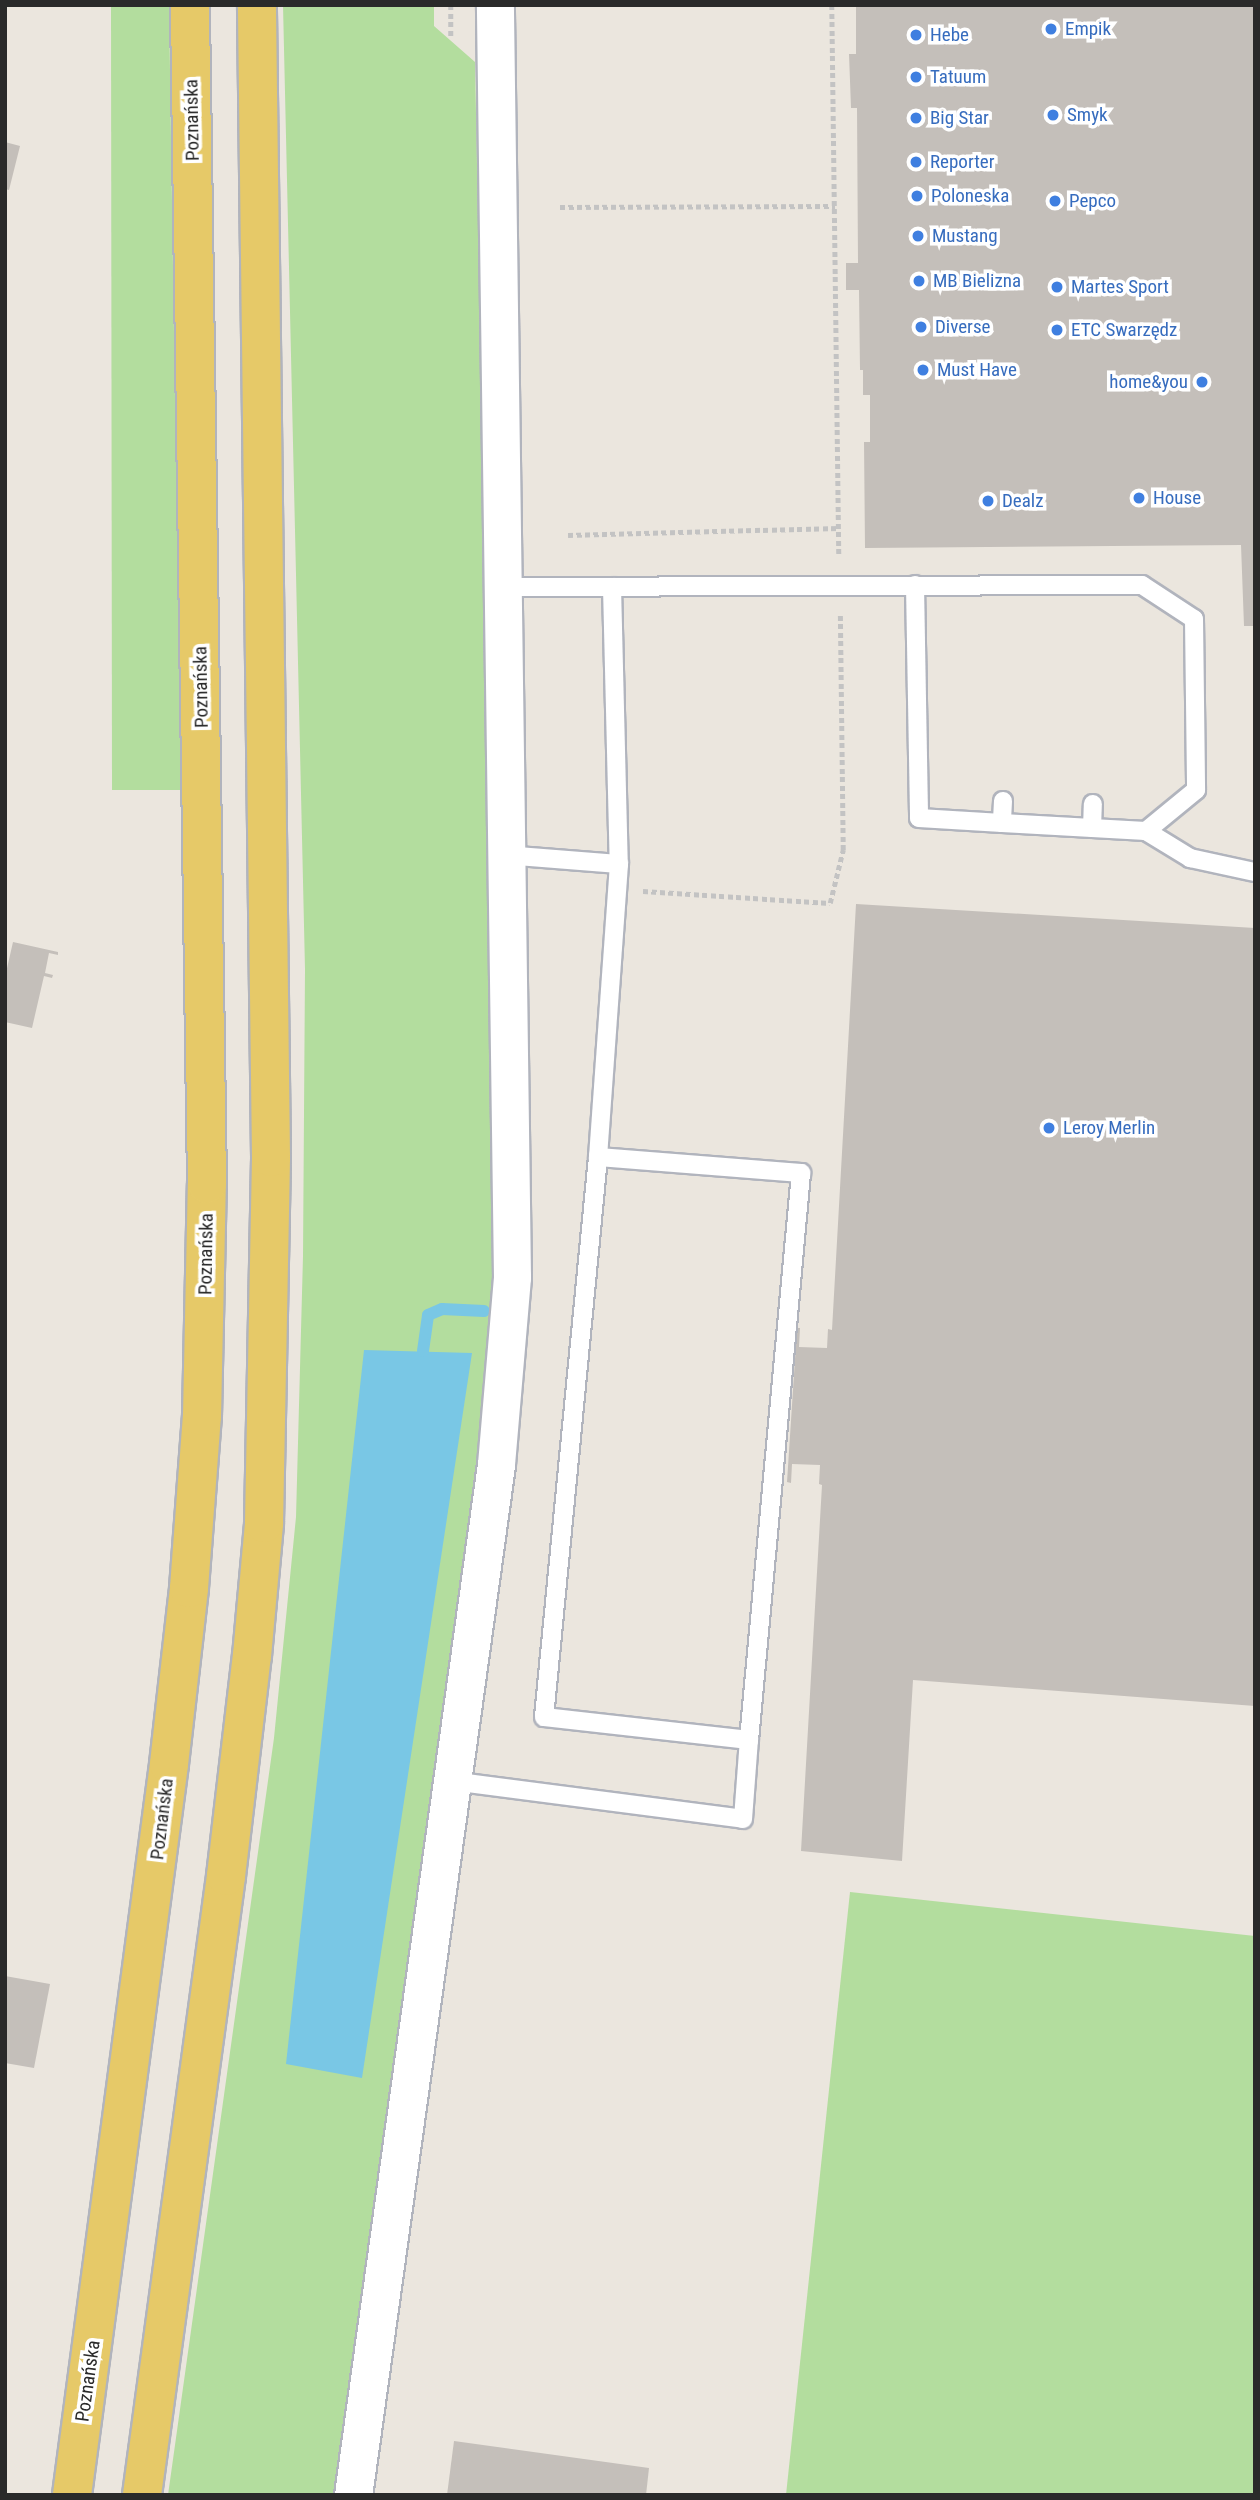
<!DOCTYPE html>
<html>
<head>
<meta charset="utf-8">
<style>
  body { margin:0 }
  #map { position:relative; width:1260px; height:2500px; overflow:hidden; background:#ebe6de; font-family:"Roboto Condensed",sans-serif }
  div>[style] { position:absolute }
  .green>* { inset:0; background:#b3dd9e }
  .water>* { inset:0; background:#79c7e5 }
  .stream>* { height:12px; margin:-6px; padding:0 6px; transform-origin:6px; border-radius:6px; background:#79c7e5 }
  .building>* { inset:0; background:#c4bfba }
  .path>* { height:4.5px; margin-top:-2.25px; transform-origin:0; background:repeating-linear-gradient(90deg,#c3c3c3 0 5px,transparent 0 8.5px) }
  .roads { filter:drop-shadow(2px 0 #b1b4bd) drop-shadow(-2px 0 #b1b4bd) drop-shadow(0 2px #b1b4bd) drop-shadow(0 -2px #b1b4bd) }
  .service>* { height:18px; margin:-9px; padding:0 9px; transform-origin:9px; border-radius:9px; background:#fff }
  .minor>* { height:37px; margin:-18.5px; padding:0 18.5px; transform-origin:18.5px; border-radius:18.5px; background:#fff }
  .primary>* { height:38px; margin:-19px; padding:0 19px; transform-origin:19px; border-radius:19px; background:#e6c968 }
  .dots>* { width:19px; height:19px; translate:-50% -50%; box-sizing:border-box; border:4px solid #fff; border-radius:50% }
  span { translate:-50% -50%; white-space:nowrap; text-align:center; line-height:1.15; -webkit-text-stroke:7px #fff; paint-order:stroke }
  .shop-label { font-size:19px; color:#366cbe }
  .left { translate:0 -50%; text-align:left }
  .right { translate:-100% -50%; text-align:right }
  .street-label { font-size:19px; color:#2a2a2a }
  .frame { position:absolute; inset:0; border:7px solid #2a2a2a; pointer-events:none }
</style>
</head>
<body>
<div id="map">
  <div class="green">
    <div style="clip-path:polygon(111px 5px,169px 5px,181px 790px,112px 790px)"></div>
    <div style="clip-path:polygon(283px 5px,434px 5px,434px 26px,475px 62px,499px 1284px,475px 1515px,334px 2495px,168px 2495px,274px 1738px,296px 1517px,303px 1256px,305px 969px)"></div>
    <div style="clip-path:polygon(850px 1892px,1255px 1936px,1255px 2495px,786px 2495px)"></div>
  </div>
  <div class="water">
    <div style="clip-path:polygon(364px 1350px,472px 1353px,362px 2078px,286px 2064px)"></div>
  </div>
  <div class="stream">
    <div style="left:423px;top:1351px;width:36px;rotate:-82deg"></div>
    <div style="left:428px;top:1315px;width:15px;rotate:-23deg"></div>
    <div style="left:442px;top:1309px;width:42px;rotate:2.7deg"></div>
  </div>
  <div class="building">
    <div style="clip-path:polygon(856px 5px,1255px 5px,1255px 626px,1244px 626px,1241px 545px,865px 548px,864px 442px,870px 442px,870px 395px,863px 395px,863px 370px,860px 370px,859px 290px,846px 290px,846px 263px,858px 263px,857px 108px,851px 108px,849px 54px,856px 54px)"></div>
    <div style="clip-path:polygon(5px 142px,20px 146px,9px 190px,5px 189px)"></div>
    <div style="clip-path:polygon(856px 904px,1255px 928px,1255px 1706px,913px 1680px,902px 1861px,801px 1851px,822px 1485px,819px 1484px,820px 1465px,792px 1464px,791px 1483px,787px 1482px,797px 1328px,800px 1328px,799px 1347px,827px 1348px,828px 1329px,832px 1330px)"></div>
    <div style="clip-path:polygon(13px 942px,58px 952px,58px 955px,49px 953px,45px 973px,53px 975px,52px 978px,44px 976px,32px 1028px,5px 1022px,5px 977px)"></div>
    <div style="clip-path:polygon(5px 1976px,50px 1984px,34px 2068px,5px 2063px)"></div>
    <div style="clip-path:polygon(454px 2441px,649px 2468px,646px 2495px,447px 2495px)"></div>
  </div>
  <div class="path">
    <div style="left:451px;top:5px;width:33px;rotate:90deg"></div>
    <div style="left:832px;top:5px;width:552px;rotate:89.27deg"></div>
    <div style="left:560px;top:207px;width:275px;rotate:-0.2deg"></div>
    <div style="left:568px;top:535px;width:271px;rotate:-1.5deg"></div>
    <div style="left:643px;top:891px;width:187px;rotate:3.7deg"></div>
    <div style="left:830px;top:903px;width:55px;rotate:-76.2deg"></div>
    <div style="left:843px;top:850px;width:238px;rotate:-90.7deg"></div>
  </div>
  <div class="roads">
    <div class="service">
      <div style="left:915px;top:585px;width:233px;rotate:89deg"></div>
      <div style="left:919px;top:818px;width:83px;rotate:3.4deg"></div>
      <div style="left:503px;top:587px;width:639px;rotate:-0.18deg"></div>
      <div style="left:1142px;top:585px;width:62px;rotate:33.2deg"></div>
      <div style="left:1194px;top:619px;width:171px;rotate:89.3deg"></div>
      <div style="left:1196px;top:790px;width:65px;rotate:140.6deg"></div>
      <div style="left:612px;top:587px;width:277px;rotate:88.6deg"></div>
      <div style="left:1003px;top:801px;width:22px;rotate:93deg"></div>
      <div style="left:1002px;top:823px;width:144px;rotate:3.2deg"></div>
      <div style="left:1146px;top:831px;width:52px;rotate:31.5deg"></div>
      <div style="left:1190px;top:858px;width:66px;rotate:12.2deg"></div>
      <div style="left:1092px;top:828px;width:24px;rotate:-88deg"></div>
      <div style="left:598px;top:1157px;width:204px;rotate:4.5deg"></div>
      <div style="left:801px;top:1173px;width:569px;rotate:95.24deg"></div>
      <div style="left:452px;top:1781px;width:293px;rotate:7.4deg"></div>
      <div style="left:743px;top:1819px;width:79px;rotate:-85.7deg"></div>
      <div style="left:749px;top:1740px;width:206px;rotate:-173.6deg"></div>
      <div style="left:544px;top:1717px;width:563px;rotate:-84.49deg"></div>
      <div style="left:598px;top:1157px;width:294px;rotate:-85.9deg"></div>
      <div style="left:619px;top:864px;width:115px;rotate:-175.5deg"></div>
    </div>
    <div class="minor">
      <div style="left:353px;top:2495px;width:1041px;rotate:-82.1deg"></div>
      <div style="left:496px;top:1464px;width:188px;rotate:-85.1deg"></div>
      <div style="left:512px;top:1277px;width:1272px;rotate:-90.77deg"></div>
    </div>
    <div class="primary">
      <div style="left:72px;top:2495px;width:737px;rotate:-82.44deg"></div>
      <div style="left:169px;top:1764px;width:177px;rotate:-83.5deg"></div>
      <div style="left:189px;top:1588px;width:172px;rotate:-85.7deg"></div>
      <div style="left:202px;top:1416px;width:232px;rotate:-88.8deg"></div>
      <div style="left:207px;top:1184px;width:1179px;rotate:-90.83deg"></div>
      <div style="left:142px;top:2495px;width:625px;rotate:-82.27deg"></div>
      <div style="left:226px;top:1876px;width:222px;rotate:-83.3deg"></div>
      <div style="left:252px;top:1656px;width:134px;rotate:-84.8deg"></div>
      <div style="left:264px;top:1523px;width:366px;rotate:-88.9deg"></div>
      <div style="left:271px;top:1157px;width:1152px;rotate:-90.7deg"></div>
    </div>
  </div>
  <div class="dots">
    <div style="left:1051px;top:29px;background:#3f7fe0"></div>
    <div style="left:916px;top:35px;background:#3f7fe0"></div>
    <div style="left:916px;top:77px;background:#3f7fe0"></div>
    <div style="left:1053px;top:115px;background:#3f7fe0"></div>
    <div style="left:916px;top:118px;background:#3f7fe0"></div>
    <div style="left:916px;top:162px;background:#3f7fe0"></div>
    <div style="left:917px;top:196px;background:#3f7fe0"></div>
    <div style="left:1055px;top:201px;background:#3f7fe0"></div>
    <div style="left:918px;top:236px;background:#3f7fe0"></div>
    <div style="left:919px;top:281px;background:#3f7fe0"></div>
    <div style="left:1057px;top:287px;background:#3f7fe0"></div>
    <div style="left:921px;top:327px;background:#3f7fe0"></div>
    <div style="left:1057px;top:330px;background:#3f7fe0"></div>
    <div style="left:923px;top:370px;background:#3f7fe0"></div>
    <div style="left:1202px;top:382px;background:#3f7fe0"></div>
    <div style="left:1139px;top:498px;background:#3f7fe0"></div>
    <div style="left:988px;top:501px;background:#3f7fe0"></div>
    <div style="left:1049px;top:1128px;background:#3f7fe0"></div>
  </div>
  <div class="shop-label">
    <span class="left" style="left:1065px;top:29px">Empik</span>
    <span class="left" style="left:930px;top:35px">Hebe</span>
    <span class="left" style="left:930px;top:77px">Tatuum</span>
    <span class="left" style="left:1067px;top:115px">Smyk</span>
    <span class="left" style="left:930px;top:118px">Big Star</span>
    <span class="left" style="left:930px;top:162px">Reporter</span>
    <span class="left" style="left:931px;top:196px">Poloneska</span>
    <span class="left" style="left:1069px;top:201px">Pepco</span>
    <span class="left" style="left:932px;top:236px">Mustang</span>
    <span class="left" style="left:933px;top:281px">MB Bielizna</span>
    <span class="left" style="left:1071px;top:287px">Martes Sport</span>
    <span class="left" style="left:935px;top:327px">Diverse</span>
    <span class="left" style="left:1071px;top:330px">ETC Swarzędz</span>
    <span class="left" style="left:937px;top:370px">Must Have</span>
    <span class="right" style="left:1188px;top:382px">home&amp;you</span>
    <span class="left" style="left:1153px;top:498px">House</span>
    <span class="left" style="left:1002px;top:501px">Dealz</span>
    <span class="left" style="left:1063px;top:1128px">Leroy Merlin</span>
  </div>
  <div class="street-label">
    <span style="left:192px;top:120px;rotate:-91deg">Poznańska</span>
    <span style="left:201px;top:687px;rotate:-91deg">Poznańska</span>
    <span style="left:206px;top:1254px;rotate:-89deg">Poznańska</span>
    <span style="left:162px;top:1819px;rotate:-83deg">Poznańska</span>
    <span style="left:88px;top:2381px;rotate:-82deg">Poznańska</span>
  </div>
  <div class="frame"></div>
</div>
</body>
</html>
